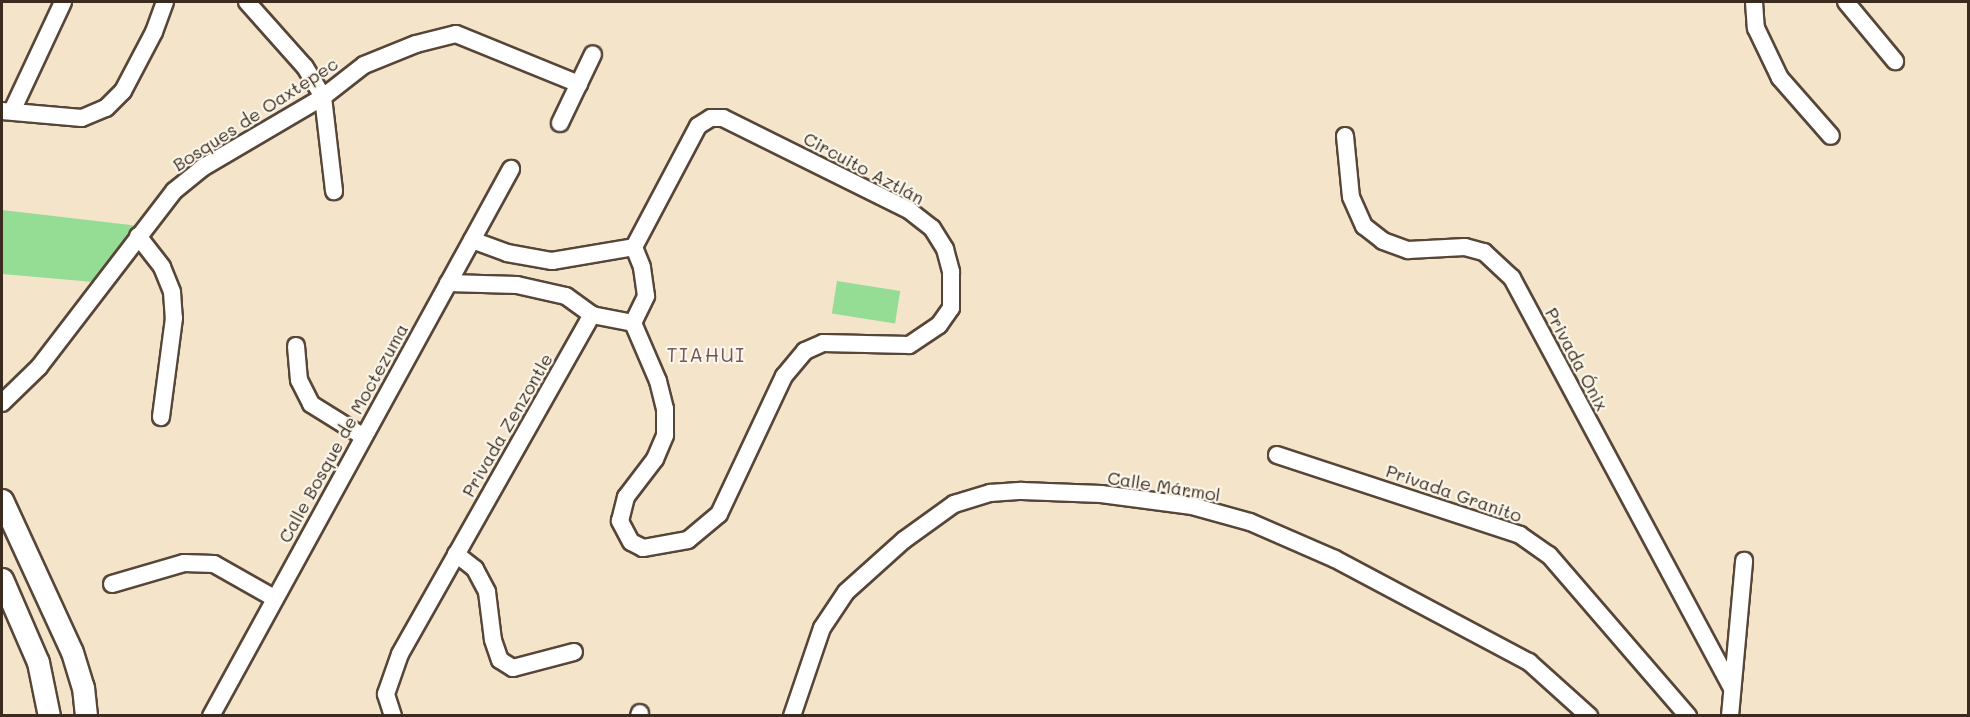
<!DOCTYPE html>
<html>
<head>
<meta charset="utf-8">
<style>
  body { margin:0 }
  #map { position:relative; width:1970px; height:717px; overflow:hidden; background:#f4e4ca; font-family:Mali,sans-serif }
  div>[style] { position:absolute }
  .green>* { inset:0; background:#95dc95; transform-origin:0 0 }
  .roads { filter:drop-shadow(2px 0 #574638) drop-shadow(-2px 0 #574638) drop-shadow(0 2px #574638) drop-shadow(0 -2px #574638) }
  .minor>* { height:16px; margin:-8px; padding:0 8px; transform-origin:8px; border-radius:8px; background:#fff }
  .tertiary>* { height:21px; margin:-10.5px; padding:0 10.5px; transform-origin:10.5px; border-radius:10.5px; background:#fff }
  span { translate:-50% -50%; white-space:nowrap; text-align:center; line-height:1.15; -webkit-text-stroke:4.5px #fbf7ec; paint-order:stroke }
  .street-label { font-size:18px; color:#3b2a1e }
  .neighbourhood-label { font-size:20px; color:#765558; letter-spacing:1.5px }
  .frame { position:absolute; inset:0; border:3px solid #3b2a1e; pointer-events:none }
</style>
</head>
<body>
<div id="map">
  <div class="green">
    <div style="clip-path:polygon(2px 210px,139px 226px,94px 282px,2px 274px)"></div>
    <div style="left:837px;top:281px;width:64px;height:33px;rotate:9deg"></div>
  </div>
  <div class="roads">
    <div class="minor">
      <div style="left:247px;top:2px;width:87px;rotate:48.3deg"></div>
      <div style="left:305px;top:67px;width:35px;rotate:59deg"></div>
      <div style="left:323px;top:97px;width:95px;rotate:83.3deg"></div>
      <div style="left:1754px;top:2px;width:26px;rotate:86deg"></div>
      <div style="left:1756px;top:28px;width:55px;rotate:64.4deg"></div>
      <div style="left:1780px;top:78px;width:77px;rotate:48.7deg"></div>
      <div style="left:1846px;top:2px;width:77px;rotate:50.3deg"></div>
      <div style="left:2px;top:111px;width:80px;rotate:5deg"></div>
      <div style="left:82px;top:118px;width:26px;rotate:-23deg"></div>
      <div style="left:106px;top:108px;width:24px;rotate:-45deg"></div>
      <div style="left:123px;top:91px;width:67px;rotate:-62.3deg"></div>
      <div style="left:154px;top:32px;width:32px;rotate:-70deg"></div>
      <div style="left:12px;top:111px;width:120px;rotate:-64.9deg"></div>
      <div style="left:711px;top:118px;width:12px"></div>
      <div style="left:723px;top:118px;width:209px;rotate:26.4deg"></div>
      <div style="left:910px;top:211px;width:28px;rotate:38deg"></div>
      <div style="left:932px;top:228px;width:25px;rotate:58deg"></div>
      <div style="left:945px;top:249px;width:24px;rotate:75deg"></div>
      <div style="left:951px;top:272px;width:36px;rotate:90deg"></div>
      <div style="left:951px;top:308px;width:21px;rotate:125deg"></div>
      <div style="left:939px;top:325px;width:36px;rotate:146deg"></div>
      <div style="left:909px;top:345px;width:86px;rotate:-178.7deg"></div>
      <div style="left:823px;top:343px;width:20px;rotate:156deg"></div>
      <div style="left:805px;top:351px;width:33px;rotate:130deg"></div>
      <div style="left:784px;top:376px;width:153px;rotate:115.2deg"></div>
      <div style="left:719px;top:514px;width:40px;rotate:140deg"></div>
      <div style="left:688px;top:540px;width:46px;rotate:169.9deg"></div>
      <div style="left:643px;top:548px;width:13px;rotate:-153deg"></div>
      <div style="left:631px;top:542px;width:24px;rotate:-118deg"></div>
      <div style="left:620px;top:521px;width:25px;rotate:-76deg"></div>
      <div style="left:626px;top:497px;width:48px;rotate:-52.7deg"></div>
      <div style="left:655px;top:459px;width:26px;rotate:-67deg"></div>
      <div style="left:665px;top:435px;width:26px;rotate:-90deg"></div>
      <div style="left:665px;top:409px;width:29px;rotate:-104deg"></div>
      <div style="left:658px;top:381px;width:63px;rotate:-113.3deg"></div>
      <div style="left:633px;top:323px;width:30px;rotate:-64deg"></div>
      <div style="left:646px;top:296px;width:29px;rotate:-98deg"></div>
      <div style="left:642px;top:267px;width:22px;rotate:-112deg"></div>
      <div style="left:634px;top:247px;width:137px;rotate:-62.1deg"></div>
      <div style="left:698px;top:126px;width:15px;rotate:-32deg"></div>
      <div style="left:560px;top:123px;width:76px;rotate:-64.4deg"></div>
      <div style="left:1345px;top:136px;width:61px;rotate:84.4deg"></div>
      <div style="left:1351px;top:197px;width:32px;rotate:66deg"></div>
      <div style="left:1364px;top:226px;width:24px;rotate:38deg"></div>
      <div style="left:1383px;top:241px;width:27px;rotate:20deg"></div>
      <div style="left:1408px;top:250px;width:57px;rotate:-3deg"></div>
      <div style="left:1465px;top:247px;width:20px;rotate:15deg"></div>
      <div style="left:1484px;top:252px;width:38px;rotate:43deg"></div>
      <div style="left:1512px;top:278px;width:463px;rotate:61.8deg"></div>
      <div style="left:138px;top:236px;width:39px;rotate:52deg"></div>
      <div style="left:162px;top:267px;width:27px;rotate:68deg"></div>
      <div style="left:172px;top:292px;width:26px;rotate:86deg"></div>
      <div style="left:174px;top:318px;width:100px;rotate:97.5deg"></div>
      <div style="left:472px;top:240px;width:37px;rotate:20deg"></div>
      <div style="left:507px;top:253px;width:46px;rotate:10.1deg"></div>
      <div style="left:552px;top:261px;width:83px;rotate:-9.7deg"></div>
      <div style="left:448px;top:283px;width:69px;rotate:1.7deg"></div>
      <div style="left:517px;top:285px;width:50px;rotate:12.7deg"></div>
      <div style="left:566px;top:296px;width:32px;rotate:36deg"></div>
      <div style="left:592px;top:315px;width:42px;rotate:11deg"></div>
      <div style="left:296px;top:346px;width:34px;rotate:85deg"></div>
      <div style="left:299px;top:380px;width:27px;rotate:63deg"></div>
      <div style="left:311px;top:404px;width:62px;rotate:31.9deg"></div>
      <div style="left:2px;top:403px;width:52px;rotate:-44.2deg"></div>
      <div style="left:39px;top:367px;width:222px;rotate:-52.5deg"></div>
      <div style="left:174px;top:191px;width:36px;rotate:-39deg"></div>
      <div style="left:202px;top:168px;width:140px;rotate:-30.4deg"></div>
      <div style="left:323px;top:97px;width:52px;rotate:-38deg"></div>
      <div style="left:364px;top:65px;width:56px;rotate:-22deg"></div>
      <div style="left:416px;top:44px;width:41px;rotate:-14deg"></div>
      <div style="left:456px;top:34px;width:133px;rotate:22.1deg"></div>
      <div style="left:1277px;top:455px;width:256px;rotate:18.2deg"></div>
      <div style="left:1520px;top:535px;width:35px;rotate:35deg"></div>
      <div style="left:1549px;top:555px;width:213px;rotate:49.2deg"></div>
      <div style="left:456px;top:554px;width:24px;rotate:38deg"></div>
      <div style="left:475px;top:569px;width:26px;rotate:62deg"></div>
      <div style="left:487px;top:592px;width:48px;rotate:82.9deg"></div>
      <div style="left:493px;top:640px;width:21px;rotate:71deg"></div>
      <div style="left:500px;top:660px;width:15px;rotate:32deg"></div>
      <div style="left:513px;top:668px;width:63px;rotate:-14.7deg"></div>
      <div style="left:112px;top:584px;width:75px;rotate:-16.3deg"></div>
      <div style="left:184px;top:563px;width:30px;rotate:2deg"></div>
      <div style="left:214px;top:564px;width:69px;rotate:29.5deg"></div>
      <div style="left:211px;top:716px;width:624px;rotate:-61.26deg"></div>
      <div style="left:393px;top:716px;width:23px;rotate:-108deg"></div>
      <div style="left:386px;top:694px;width:42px;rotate:-70.7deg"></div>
      <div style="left:400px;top:654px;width:390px;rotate:-60.5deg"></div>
      <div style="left:639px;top:716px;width:3px;rotate:-72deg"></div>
      <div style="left:792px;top:716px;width:93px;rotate:-71.2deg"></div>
      <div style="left:822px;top:628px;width:43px;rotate:-56.3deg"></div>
      <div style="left:846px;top:592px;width:78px;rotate:-41.9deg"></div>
      <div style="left:904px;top:540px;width:62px;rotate:-35.8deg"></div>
      <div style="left:954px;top:504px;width:38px;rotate:-17deg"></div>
      <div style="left:990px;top:493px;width:32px;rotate:-4deg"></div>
      <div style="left:1022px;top:491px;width:79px;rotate:2.2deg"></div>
      <div style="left:1101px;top:494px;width:92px;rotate:7.5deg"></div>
      <div style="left:1192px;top:506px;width:60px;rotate:15.4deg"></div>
      <div style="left:1250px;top:522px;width:93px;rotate:23.5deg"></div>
      <div style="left:1335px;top:559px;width:220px;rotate:28deg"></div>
      <div style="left:1529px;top:662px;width:81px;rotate:42deg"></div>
      <div style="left:1730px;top:716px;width:156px;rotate:-84.8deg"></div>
    </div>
    <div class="tertiary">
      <div style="left:2px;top:500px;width:167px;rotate:65.3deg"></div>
      <div style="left:72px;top:652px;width:37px;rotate:73deg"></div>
      <div style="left:83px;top:687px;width:29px;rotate:84deg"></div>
      <div style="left:2px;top:579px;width:90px;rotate:66.6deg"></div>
      <div style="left:38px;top:662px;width:55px;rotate:78.5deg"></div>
    </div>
  </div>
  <div class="street-label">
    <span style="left:255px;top:114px;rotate:-33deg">Bosques de Oaxtepec</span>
    <span style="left:864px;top:168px;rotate:28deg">Circuito Aztlán</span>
    <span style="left:1577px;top:359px;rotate:62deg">Privada Ónix</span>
    <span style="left:507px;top:425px;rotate:-60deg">Privada Zenzontle</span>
    <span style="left:343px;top:433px;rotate:-61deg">Calle Bosque de Moctezuma</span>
    <span style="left:1164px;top:486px;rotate:9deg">Calle Mármol</span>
    <span style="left:1454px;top:493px;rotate:19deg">Privada Granito</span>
  </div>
  <div class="neighbourhood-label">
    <span style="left:706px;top:354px">TIAHUI</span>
  </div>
  <div class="frame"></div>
</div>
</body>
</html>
